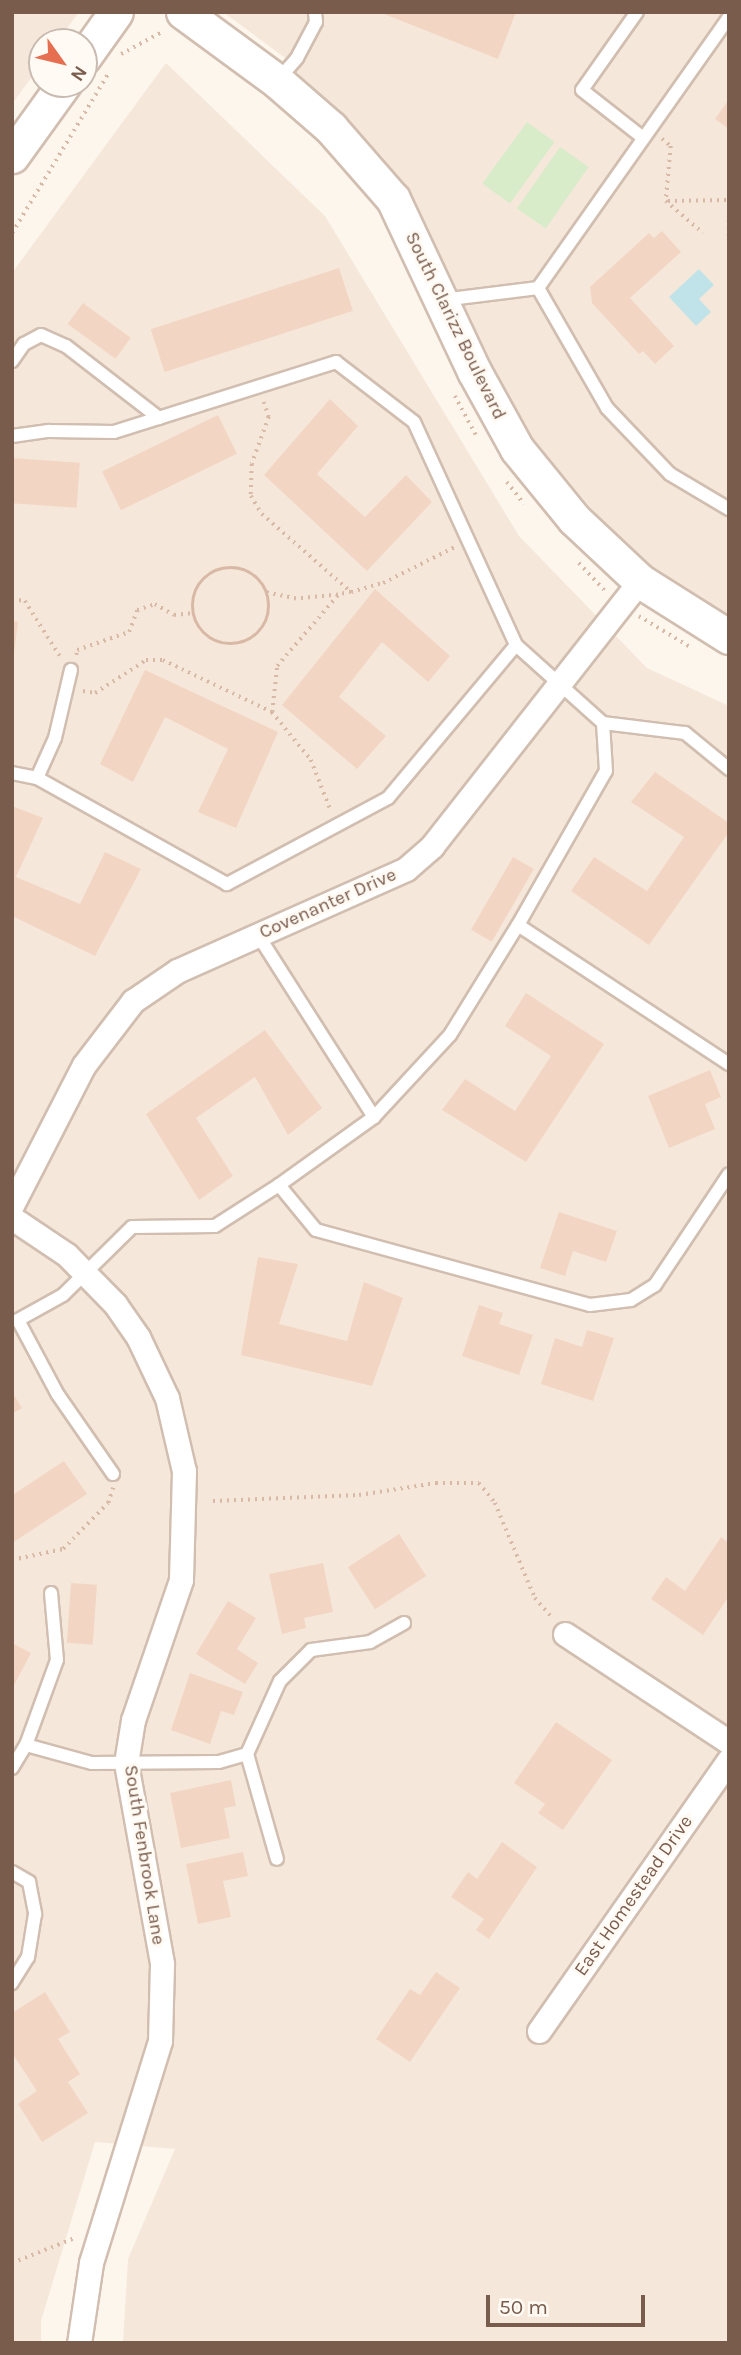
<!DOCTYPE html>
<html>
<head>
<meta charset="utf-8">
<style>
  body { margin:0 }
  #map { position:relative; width:741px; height:2355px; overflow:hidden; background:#fdf6ec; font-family:Karla,sans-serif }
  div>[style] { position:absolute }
  .residential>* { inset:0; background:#f5e8da }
  .green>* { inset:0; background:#d8ecc9; transform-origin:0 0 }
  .water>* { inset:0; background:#bfe3e8 }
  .building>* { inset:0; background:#f3d5c3; transform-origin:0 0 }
  .path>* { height:3.5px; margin-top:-1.75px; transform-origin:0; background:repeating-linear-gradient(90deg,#d9b8a5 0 2px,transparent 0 7px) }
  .path>.ring { margin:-1.75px; padding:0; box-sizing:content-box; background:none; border:3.5px solid #d9b8a5; border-radius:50% }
  .roads { filter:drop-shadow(2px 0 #d1beb0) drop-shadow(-2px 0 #d1beb0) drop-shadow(0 2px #d1beb0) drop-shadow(0 -2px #d1beb0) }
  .lane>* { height:12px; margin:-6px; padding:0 6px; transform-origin:6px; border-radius:6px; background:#fff }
  .street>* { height:23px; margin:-11.5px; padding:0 11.5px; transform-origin:11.5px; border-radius:11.5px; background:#fff }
  .secondary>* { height:33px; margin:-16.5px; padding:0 16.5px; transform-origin:16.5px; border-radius:16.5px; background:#fff }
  span { translate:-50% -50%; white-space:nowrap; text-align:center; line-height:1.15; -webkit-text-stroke:6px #fffaf3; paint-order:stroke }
  .street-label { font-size:19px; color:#7a5c4d }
  .frame { position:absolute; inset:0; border:14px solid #7a5c4d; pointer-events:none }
  .north { position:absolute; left:28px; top:28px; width:70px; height:70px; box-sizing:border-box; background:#fffaf3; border:2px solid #cabbb1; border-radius:50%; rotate:124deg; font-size:19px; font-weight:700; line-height:28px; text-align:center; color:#7a5c4d }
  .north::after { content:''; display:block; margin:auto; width:24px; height:32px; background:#e76f51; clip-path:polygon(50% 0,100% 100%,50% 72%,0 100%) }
  .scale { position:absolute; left:486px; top:2295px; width:159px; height:32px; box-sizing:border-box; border:4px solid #7a5c4d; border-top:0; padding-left:9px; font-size:21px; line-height:24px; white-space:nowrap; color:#7a5c4d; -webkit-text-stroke:5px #fffaf3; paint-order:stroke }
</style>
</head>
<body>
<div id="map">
  <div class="residential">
    <div style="clip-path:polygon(12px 12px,79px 12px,57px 42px,42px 42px,42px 63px,12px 104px)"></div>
    <div style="clip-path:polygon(223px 12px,729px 12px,729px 617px,638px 564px,495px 394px,409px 230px,288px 60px)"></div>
    <div style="clip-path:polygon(166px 63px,325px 216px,519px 536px,647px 668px,729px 706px,729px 2343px,123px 2343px,128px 2259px,175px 2149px,95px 2142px,41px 2321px,41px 2343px,12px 2343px,12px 273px)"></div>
  </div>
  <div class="green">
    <div style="left:527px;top:122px;width:34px;height:76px;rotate:36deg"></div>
    <div style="left:560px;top:147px;width:35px;height:75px;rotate:35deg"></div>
  </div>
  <div class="water">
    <div style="clip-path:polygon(699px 269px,714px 285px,699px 299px,711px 312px,696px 326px,669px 297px)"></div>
  </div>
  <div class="building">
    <div style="clip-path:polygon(379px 12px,516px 12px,498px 59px)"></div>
    <div style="clip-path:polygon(729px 99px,729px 129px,715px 119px)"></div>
    <div style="clip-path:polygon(662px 231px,681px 252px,630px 298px,674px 346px,655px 364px,643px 351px,639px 354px,592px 303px,590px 287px,649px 233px,654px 238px)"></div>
    <div style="left:339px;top:268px;width:45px;height:198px;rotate:72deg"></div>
    <div style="left:83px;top:303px;width:59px;height:26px;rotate:36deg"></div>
    <div style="clip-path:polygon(330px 399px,358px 426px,317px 474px,365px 517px,406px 475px,432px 502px,367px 571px,264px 475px)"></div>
    <div style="left:218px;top:415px;width:43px;height:129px;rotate:64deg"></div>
    <div style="left:12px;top:458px;width:68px;height:45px;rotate:4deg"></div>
    <div style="clip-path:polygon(375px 589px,450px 656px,428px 682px,382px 642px,339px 697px,386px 736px,357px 769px,282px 705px)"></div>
    <div style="clip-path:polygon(12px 621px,18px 622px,14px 653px,12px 653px)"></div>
    <div style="clip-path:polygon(145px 670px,278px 732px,236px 828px,198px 812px,228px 749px,165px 717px,133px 782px,100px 764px)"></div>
    <div style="clip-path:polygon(655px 772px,729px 823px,729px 832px,649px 945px,571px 891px,594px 857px,647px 891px,684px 837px,631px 802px)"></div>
    <div style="clip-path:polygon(12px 806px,43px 818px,16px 877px,80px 904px,105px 852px,141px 869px,95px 956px,12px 916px)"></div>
    <div style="left:513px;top:857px;width:24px;height:84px;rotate:30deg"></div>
    <div style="clip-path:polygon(526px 993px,604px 1044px,526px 1162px,442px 1110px,465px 1079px,515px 1111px,551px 1056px,505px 1026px)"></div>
    <div style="clip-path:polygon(265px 1030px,322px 1108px,288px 1135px,255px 1077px,196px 1118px,233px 1176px,199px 1200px,146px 1114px)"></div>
    <div style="clip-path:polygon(710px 1070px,721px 1097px,705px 1104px,715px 1129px,669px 1148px,648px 1096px)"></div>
    <div style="clip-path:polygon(559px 1212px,617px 1231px,606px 1262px,573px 1251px,565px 1276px,540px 1268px)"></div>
    <div style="clip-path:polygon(258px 1257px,298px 1264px,279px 1324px,347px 1341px,364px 1282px,403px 1298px,372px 1386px,241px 1355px)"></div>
    <div style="clip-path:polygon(479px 1305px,503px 1313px,499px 1324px,533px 1335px,519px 1375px,462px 1356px)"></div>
    <div style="clip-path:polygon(587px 1330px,614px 1338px,593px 1401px,541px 1384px,555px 1338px,582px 1347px)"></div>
    <div style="clip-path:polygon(12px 1392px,22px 1408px,12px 1414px)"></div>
    <div style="clip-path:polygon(64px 1461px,87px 1494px,12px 1543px,12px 1491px,14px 1494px)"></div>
    <div style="left:399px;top:1534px;width:50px;height:61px;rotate:57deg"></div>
    <div style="clip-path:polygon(721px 1537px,729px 1543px,729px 1596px,703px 1635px,651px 1599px,666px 1577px,685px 1591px)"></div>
    <div style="clip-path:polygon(323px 1563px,333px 1612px,304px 1618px,306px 1628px,282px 1634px,269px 1574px)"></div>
    <div style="left:71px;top:1583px;width:26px;height:60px;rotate:4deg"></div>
    <div style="clip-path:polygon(228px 1601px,256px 1618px,237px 1649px,258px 1663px,245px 1684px,196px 1654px)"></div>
    <div style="clip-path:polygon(12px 1643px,31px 1653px,12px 1689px)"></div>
    <div style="clip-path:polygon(190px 1673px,243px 1692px,234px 1715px,221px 1711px,210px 1744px,171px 1730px)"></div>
    <div style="clip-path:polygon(556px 1722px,612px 1760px,563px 1830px,538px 1813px,545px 1804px,514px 1783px)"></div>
    <div style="clip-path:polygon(231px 1780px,236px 1806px,224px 1808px,230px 1838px,181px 1848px,170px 1793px)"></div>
    <div style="clip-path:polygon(502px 1842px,537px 1867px,489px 1939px,476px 1930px,484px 1919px,451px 1897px,468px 1872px,477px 1879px)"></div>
    <div style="clip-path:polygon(243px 1852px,248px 1876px,223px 1881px,231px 1917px,198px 1924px,186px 1864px)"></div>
    <div style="clip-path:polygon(436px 1972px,460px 1988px,410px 2062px,376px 2039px,410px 1989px,420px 1995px)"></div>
    <div style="clip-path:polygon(45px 1992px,70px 2032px,58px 2039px,80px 2074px,68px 2082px,88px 2113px,42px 2142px,18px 2104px,37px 2091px,12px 2053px,12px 2013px)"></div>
  </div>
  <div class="path">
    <div style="left:121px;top:54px;width:47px;rotate:-28.2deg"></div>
    <div style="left:662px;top:139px;width:11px;rotate:38deg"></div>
    <div style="left:671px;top:146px;width:55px;rotate:95.2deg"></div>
    <div style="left:666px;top:201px;width:49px;rotate:40.9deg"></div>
    <div style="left:668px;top:201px;width:61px;rotate:-0.9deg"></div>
    <div style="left:729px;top:220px;width:17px;rotate:90deg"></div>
    <div style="left:12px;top:233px;width:188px;rotate:-58.9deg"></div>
    <div style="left:455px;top:396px;width:44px;rotate:61.7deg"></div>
    <div style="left:264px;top:402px;width:16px;rotate:72deg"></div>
    <div style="left:269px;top:417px;width:50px;rotate:109.9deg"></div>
    <div style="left:252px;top:464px;width:32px;rotate:92deg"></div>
    <div style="left:251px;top:496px;width:21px;rotate:59deg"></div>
    <div style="left:262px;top:514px;width:118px;rotate:41.2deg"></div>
    <div style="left:351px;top:592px;width:13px;rotate:167deg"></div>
    <div style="left:507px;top:482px;width:28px;rotate:52deg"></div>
    <div style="left:579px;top:563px;width:38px;rotate:47deg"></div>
    <div class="ring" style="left:193px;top:568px;width:72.5px;height:72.5px"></div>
    <div style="left:351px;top:592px;width:33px;rotate:-16deg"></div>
    <div style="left:383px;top:583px;width:80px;rotate:-26.6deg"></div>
    <div style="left:12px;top:599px;width:13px;rotate:9deg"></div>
    <div style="left:25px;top:601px;width:67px;rotate:57.7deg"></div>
    <div style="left:639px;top:616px;width:62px;rotate:31.1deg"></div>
    <div style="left:76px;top:655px;width:5px;rotate:-79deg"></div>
    <div style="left:77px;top:650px;width:55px;rotate:-19.1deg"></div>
    <div style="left:129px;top:632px;width:23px;rotate:-70deg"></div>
    <div style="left:137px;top:610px;width:19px;rotate:-18deg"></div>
    <div style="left:155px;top:604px;width:22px;rotate:30deg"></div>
    <div style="left:174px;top:615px;width:20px;rotate:-6deg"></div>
    <div style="left:83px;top:691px;width:12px;rotate:9deg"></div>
    <div style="left:95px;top:693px;width:61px;rotate:-32.9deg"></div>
    <div style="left:146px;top:660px;width:17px"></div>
    <div style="left:163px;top:660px;width:121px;rotate:25.5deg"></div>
    <div style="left:272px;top:712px;width:46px;rotate:-83.8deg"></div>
    <div style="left:277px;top:666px;width:94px;rotate:-49.3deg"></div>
    <div style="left:338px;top:595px;width:42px;rotate:174.6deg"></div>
    <div style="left:296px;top:599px;width:30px;rotate:-168deg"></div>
    <div style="left:272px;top:712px;width:62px;rotate:50.9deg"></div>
    <div style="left:311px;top:760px;width:55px;rotate:68.6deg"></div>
    <div style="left:213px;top:1501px;width:146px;rotate:-2.4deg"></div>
    <div style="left:359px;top:1495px;width:78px;rotate:-8.9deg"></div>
    <div style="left:436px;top:1483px;width:43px"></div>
    <div style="left:479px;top:1483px;width:26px;rotate:51deg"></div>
    <div style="left:495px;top:1503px;width:103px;rotate:67.2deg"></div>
    <div style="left:535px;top:1598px;width:28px;rotate:49deg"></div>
    <div style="left:12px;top:1560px;width:52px;rotate:-12.2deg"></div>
    <div style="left:63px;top:1549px;width:64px;rotate:-45.6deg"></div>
    <div style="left:108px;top:1503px;width:16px;rotate:-72deg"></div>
    <div style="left:12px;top:2263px;width:68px;rotate:-21.6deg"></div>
  </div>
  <div class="roads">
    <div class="lane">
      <div style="left:637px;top:12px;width:95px;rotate:125.2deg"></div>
      <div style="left:582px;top:90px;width:76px;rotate:38.1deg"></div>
      <div style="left:278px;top:80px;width:29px;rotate:-49deg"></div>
      <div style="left:297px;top:58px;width:41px;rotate:-62.2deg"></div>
      <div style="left:316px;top:22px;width:10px;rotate:-96deg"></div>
      <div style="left:538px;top:288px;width:138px;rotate:60.1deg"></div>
      <div style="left:607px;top:408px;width:91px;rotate:46.3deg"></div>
      <div style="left:670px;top:474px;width:69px;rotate:30.7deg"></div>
      <div style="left:442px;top:300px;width:97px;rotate:-7.1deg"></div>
      <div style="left:538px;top:288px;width:332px;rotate:-54.8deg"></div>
      <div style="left:12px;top:361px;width:21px;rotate:-55deg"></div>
      <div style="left:24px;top:344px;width:19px;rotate:-28deg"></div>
      <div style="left:41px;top:335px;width:27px;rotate:24deg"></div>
      <div style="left:66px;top:346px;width:118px;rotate:37.7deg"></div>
      <div style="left:12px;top:436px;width:37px;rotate:-8deg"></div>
      <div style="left:49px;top:431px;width:65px;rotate:0.9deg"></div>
      <div style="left:114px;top:432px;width:233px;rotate:-17.5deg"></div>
      <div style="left:336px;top:362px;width:98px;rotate:37.6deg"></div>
      <div style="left:414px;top:422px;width:245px;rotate:65.4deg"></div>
      <div style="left:516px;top:645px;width:199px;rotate:129.9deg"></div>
      <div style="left:388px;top:798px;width:183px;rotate:151.9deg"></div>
      <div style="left:227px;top:884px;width:218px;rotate:-150.8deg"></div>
      <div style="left:37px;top:778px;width:25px;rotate:-169deg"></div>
      <div style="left:516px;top:645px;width:117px;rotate:41.9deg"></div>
      <div style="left:603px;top:723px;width:83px;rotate:7deg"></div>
      <div style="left:685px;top:733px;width:57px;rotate:39.3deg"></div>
      <div style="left:37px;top:778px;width:44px;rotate:-65.8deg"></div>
      <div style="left:55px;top:738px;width:70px;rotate:-76.8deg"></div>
      <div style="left:518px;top:925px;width:253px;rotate:33.4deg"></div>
      <div style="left:258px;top:935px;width:216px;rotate:57.5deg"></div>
      <div style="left:374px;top:1117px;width:112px;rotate:-47.2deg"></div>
      <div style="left:450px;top:1035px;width:129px;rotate:-58.3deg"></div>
      <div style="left:518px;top:925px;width:177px;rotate:-60.3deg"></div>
      <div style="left:606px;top:771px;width:48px;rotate:-93.6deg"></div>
      <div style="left:374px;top:1117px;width:117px;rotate:144.4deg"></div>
      <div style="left:279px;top:1185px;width:58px;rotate:50.6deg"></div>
      <div style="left:316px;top:1230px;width:284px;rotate:15.3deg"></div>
      <div style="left:590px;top:1305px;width:41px;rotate:-7deg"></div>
      <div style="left:631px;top:1300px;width:28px;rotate:-32deg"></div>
      <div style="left:655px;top:1285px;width:133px;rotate:-56.3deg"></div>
      <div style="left:113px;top:1474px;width:96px;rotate:-124.8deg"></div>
      <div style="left:58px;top:1395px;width:85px;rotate:-118.1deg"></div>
      <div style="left:18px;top:1320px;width:51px;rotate:-29.1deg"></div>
      <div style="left:63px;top:1295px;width:97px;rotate:-44.6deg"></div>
      <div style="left:132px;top:1227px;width:83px;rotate:-0.7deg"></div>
      <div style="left:215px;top:1226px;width:76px;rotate:-32.6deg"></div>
      <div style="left:51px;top:1593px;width:67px;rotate:84.9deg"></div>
      <div style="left:57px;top:1660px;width:90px;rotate:110deg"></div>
      <div style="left:26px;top:1745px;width:68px;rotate:15.3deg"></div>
      <div style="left:92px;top:1763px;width:127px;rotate:-0.5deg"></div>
      <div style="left:219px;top:1762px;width:29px;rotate:-16deg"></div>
      <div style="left:247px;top:1754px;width:109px;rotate:74.1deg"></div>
      <div style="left:247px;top:1754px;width:80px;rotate:-65.7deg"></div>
      <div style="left:280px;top:1681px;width:44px;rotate:-45deg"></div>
      <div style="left:311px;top:1650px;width:60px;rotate:-7.7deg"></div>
      <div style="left:370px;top:1642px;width:39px;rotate:-29deg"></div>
      <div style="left:12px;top:1768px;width:27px;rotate:-59deg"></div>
      <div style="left:12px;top:1872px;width:20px;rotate:30deg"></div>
      <div style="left:29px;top:1882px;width:33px;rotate:79deg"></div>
      <div style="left:35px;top:1914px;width:44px;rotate:99.2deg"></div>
      <div style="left:28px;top:1957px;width:31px;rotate:122deg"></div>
    </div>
    <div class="street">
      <div style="left:12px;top:1205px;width:157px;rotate:-62.8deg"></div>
      <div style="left:84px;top:1065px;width:81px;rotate:-52.6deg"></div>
      <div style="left:133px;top:1001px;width:53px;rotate:-34.3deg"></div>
      <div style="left:177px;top:971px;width:251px;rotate:-24deg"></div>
      <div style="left:406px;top:869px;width:35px;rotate:-41deg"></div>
      <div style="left:432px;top:846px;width:337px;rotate:-51.9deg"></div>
      <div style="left:12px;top:1218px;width:66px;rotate:33.9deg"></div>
      <div style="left:67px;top:1255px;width:69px;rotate:45.6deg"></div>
      <div style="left:115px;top:1304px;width:40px;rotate:55.1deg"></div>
      <div style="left:138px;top:1337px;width:68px;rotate:64.6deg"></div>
      <div style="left:167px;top:1398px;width:75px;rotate:76.9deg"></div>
      <div style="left:184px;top:1471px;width:109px;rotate:91.6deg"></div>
      <div style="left:181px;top:1580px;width:148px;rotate:108.9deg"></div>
      <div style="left:133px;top:1720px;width:44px;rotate:99.2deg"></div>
      <div style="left:126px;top:1763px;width:204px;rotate:79.8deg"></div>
      <div style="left:162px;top:1964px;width:77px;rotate:91.5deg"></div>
      <div style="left:160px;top:2041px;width:232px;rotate:107.3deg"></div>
      <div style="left:91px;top:2263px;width:81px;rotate:98.5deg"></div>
      <div style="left:565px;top:1634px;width:196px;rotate:33.4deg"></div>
      <div style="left:539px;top:2031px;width:331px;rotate:-55deg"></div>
    </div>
    <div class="secondary">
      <div style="left:183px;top:12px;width:117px;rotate:36.3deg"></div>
      <div style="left:277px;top:81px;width:72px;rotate:41deg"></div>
      <div style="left:331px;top:128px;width:94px;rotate:48.9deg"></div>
      <div style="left:393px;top:199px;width:190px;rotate:64.8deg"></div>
      <div style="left:474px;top:371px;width:89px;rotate:61.1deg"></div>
      <div style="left:517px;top:449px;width:90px;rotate:50.8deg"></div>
      <div style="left:574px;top:519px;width:91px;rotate:43.2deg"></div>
      <div style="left:640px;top:581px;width:105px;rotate:32.2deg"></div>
      <div style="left:84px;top:57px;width:55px;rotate:-54.6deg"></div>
      <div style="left:12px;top:156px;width:89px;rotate:-54.2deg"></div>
    </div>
  </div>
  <div class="street-label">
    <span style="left:455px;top:326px;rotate:64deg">South Clarizz Boulevard</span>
    <span style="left:328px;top:904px;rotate:-24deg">Covenanter Drive</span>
    <span style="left:144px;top:1855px;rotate:81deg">South Fenbrook Lane</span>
    <span style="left:634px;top:1896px;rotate:-55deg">East Homestead Drive</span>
  </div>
  <div class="frame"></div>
  <div class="north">N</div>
  <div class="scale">50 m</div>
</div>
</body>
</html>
